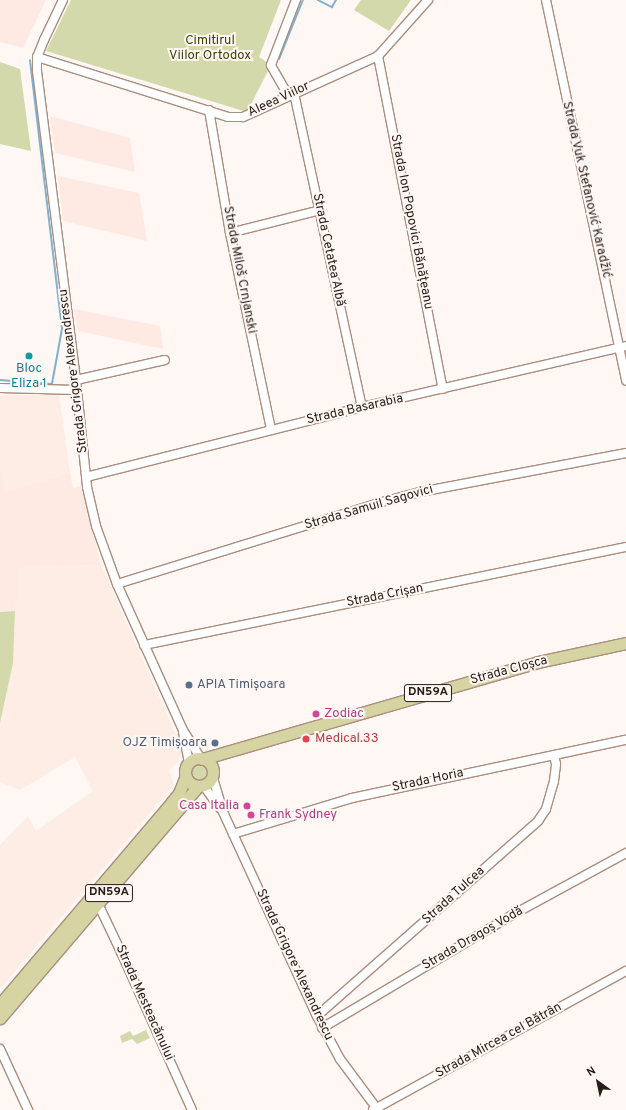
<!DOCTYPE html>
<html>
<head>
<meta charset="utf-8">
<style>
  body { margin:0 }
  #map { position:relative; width:626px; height:1110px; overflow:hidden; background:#fef7f4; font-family:Overpass,sans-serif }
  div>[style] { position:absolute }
  .built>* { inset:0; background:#fdede4 }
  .industrial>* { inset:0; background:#feeae3 }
  .green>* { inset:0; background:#d3d9aa }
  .round { border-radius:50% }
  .stream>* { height:1.5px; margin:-0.75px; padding:0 0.75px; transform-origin:0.75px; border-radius:0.75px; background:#7fb2cf }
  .roads { filter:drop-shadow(1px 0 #ab8d7d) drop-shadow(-1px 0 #ab8d7d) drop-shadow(0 1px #ab8d7d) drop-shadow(0 -1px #ab8d7d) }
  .minor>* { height:8px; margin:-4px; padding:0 4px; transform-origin:4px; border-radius:4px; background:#fff }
  .major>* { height:11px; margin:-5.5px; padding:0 5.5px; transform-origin:5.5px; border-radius:5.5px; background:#d7d4a4 }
  .major>.ring { margin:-5.5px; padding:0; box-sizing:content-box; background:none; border:11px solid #d7d4a4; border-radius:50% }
  .dots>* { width:11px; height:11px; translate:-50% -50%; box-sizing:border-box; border:2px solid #fef7f4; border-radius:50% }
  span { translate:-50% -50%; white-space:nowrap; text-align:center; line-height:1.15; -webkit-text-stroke:4px #fef7f4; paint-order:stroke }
  .shield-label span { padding:1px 3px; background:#fef7f4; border:1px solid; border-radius:3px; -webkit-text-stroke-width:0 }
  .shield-label { font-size:12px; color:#281c16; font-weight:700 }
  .park-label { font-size:13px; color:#3c4001 }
  .street-label { font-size:13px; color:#281c16 }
  .culture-label { font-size:13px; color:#0d838f }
  .service-label { font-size:13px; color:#4e5e75 }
  .left { translate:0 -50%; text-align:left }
  .right { translate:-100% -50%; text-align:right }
  .hotel-label { font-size:13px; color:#b23c85 }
  .health-label { font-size:13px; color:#be3a42 }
  .north { position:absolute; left:578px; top:1062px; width:40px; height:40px; -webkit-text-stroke:3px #fef7f4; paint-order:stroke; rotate:327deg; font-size:11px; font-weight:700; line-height:16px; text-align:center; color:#281c16 }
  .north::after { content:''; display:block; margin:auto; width:14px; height:18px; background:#281c16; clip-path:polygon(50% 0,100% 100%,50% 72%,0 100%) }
</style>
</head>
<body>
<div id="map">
  <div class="built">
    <div style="clip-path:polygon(0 395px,59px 395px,70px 473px,6px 491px,0 468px)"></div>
    <div style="clip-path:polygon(101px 565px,183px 751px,178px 762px,169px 770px,174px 785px,0 989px,0 845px,28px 816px,36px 831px,93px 791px,75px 757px,20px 790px,0 782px,0 723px,13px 663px,16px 590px,20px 567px)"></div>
  </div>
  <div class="industrial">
    <div style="clip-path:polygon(0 0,46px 0,23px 48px,0 42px)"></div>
    <div style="clip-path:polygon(50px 116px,130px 138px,135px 172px,55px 153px)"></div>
    <div style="clip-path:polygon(58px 176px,139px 193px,147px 241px,63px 221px)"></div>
    <div style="clip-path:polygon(74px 309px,160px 326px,163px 349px,78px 331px)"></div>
    <div style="clip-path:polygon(0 468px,6px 491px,70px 473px,73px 488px,81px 486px,101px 565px,20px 567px,15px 611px,0 612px)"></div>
  </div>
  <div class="green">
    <div style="clip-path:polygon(71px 0,281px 0,259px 57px,271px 65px,247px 112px,46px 51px)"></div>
    <div style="clip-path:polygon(361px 0,411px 0,389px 31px,354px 10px)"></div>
    <div style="clip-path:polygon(0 62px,20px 69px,31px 151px,0 144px)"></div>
    <div style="clip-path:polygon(15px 611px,13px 663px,0 723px,0 612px)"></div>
    <div class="round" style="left:191px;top:764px;width:16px;height:16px"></div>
    <div style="clip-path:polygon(146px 1030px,150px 1038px,137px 1044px,132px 1039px,122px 1043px,120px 1036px,130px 1031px,133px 1036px)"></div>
  </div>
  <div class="stream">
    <div style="left:318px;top:0;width:16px;rotate:27deg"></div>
    <div style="left:332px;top:7px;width:8px;rotate:-60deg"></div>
    <div style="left:279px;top:59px;width:64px;rotate:-67.9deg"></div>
    <div style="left:0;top:380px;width:52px;rotate:4.4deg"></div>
    <div style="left:52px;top:384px;width:56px;rotate:-79.7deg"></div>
    <div style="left:62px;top:329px;width:270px;rotate:-96.8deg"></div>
  </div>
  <div class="roads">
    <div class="minor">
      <div style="left:63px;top:0;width:44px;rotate:115.4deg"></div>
      <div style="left:44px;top:40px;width:18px;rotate:112deg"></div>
      <div style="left:37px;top:57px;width:14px;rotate:90deg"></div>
      <div style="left:37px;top:71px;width:311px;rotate:82.8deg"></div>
      <div style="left:76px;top:380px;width:108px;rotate:84.1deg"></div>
      <div style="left:87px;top:487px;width:40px;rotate:77deg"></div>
      <div style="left:96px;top:526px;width:62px;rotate:70.1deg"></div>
      <div style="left:117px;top:584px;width:160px;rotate:65.7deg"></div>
      <div style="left:183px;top:730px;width:34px;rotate:58deg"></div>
      <div style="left:546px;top:0;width:389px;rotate:78.1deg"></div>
      <div style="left:378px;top:56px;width:339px;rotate:79deg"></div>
      <div style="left:37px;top:57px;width:200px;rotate:17.4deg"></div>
      <div style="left:228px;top:117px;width:15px"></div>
      <div style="left:243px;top:117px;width:148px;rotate:-24.3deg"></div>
      <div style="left:378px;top:56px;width:75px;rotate:-48.2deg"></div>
      <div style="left:294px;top:93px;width:321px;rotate:77.8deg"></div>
      <div style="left:288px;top:95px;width:34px;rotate:-120deg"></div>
      <div style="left:271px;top:65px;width:70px;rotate:-69deg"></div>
      <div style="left:209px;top:110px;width:125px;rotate:80.3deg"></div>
      <div style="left:230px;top:233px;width:201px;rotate:78.2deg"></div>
      <div style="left:230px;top:233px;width:93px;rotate:-14.3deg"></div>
      <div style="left:76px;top:380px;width:91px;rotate:-12.7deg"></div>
      <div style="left:0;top:388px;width:77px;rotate:1.5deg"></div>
      <div style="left:86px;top:477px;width:285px;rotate:-14.2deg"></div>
      <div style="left:362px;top:407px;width:271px;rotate:-13deg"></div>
      <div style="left:117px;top:584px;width:273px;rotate:-17.2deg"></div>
      <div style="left:378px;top:503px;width:43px;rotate:-14.7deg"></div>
      <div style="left:420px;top:492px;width:210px;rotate:-10.7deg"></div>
      <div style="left:144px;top:645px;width:492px;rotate:-11.5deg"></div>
      <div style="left:183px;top:732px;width:31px;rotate:79deg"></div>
      <div style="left:212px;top:775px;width:39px;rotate:73deg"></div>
      <div style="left:223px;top:812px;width:225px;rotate:65.3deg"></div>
      <div style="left:317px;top:1016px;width:49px;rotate:61.9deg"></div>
      <div style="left:340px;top:1059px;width:64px;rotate:53.3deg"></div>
      <div style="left:203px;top:785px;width:29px;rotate:54deg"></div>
      <div style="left:233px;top:834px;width:124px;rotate:-16.8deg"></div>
      <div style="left:352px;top:798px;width:280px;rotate:-12deg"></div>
      <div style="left:93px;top:902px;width:11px;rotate:45deg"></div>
      <div style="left:101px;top:910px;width:47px;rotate:64.5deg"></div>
      <div style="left:121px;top:952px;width:173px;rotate:65.8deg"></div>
      <div style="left:317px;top:1016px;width:295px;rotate:-41.4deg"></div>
      <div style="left:538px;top:821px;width:14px;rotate:-56deg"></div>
      <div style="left:546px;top:809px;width:29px;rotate:-74deg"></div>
      <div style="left:554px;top:781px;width:17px;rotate:-83deg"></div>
      <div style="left:556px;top:764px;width:9px;rotate:-103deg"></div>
      <div style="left:322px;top:1028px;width:221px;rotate:-30.7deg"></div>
      <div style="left:512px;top:915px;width:130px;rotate:-28.5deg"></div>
      <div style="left:0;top:1049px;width:67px;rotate:65.3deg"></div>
      <div style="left:373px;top:1110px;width:289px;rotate:-28.8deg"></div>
    </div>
    <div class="major">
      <div class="ring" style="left:185px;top:758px;width:17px;height:17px"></div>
      <div style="left:202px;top:759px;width:350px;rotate:-16.1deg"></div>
      <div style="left:538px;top:662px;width:90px;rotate:-12.2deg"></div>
      <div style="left:0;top:1004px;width:264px;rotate:-49.6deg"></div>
      <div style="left:171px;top:803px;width:13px;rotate:-51deg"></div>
      <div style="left:179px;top:793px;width:18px;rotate:-68deg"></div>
      <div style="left:0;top:1018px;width:305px;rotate:-49.5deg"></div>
    </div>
  </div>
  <div class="dots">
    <div style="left:29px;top:356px;background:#0f9aa8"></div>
    <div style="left:189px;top:685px;background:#5c6f8a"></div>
    <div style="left:316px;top:714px;background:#d1479c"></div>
    <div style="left:306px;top:739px;background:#e0444e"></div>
    <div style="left:215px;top:743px;background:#5c6f8a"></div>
    <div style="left:247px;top:806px;background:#d1479c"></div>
    <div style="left:251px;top:815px;background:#d1479c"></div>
  </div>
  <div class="shield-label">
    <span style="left:428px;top:693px">DN59A</span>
    <span style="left:109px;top:893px">DN59A</span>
  </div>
  <div class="park-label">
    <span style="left:210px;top:49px">Cimitirul<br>Viilor Ortodox</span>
  </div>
  <div class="street-label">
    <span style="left:279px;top:100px;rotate:-25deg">Aleea Viilor</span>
    <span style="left:586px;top:190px;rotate:77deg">Strada Vuk Stefanović Karadžić</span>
    <span style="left:411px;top:222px;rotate:79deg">Strada Ion Popovici Bănățeanu</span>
    <span style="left:328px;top:250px;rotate:78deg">Strada Cetatea Albă</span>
    <span style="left:239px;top:270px;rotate:79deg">Strada Miloš Crnjanski</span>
    <span style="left:74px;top:371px;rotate:-97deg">Strada Grigore Alexandrescu</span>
    <span style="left:355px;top:410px;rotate:-13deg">Strada Basarabia</span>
    <span style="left:369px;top:508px;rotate:-16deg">Strada Samuil Sagovici</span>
    <span style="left:385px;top:596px;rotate:-11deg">Strada Crișan</span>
    <span style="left:509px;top:671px;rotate:-15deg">Strada Cloșca</span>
    <span style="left:428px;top:781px;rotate:-12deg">Strada Horia</span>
    <span style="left:454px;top:896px;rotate:-42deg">Strada Tulcea</span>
    <span style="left:473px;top:939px;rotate:-30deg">Strada Dragoș Vodă</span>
    <span style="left:294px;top:965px;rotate:65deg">Strada Grigore Alexandrescu</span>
    <span style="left:144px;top:1003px;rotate:66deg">Strada Mesteacănului</span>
    <span style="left:499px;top:1041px;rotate:-29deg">Strada Mircea cel Bătrân</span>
  </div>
  <div class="culture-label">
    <span style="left:29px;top:377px">Bloc<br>Eliza 1</span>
  </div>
  <div class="service-label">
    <span class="left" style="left:197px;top:685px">APIA Timișoara</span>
    <span class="right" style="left:207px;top:743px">OJZ Timișoara</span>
  </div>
  <div class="hotel-label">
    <span class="left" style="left:324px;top:714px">Zodiac</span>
    <span class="right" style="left:239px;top:806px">Casa Italia</span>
    <span class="left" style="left:259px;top:815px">Frank Sydney</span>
  </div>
  <div class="health-label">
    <span class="left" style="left:315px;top:739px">Medical.33</span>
  </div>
  <div class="north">N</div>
</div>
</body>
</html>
